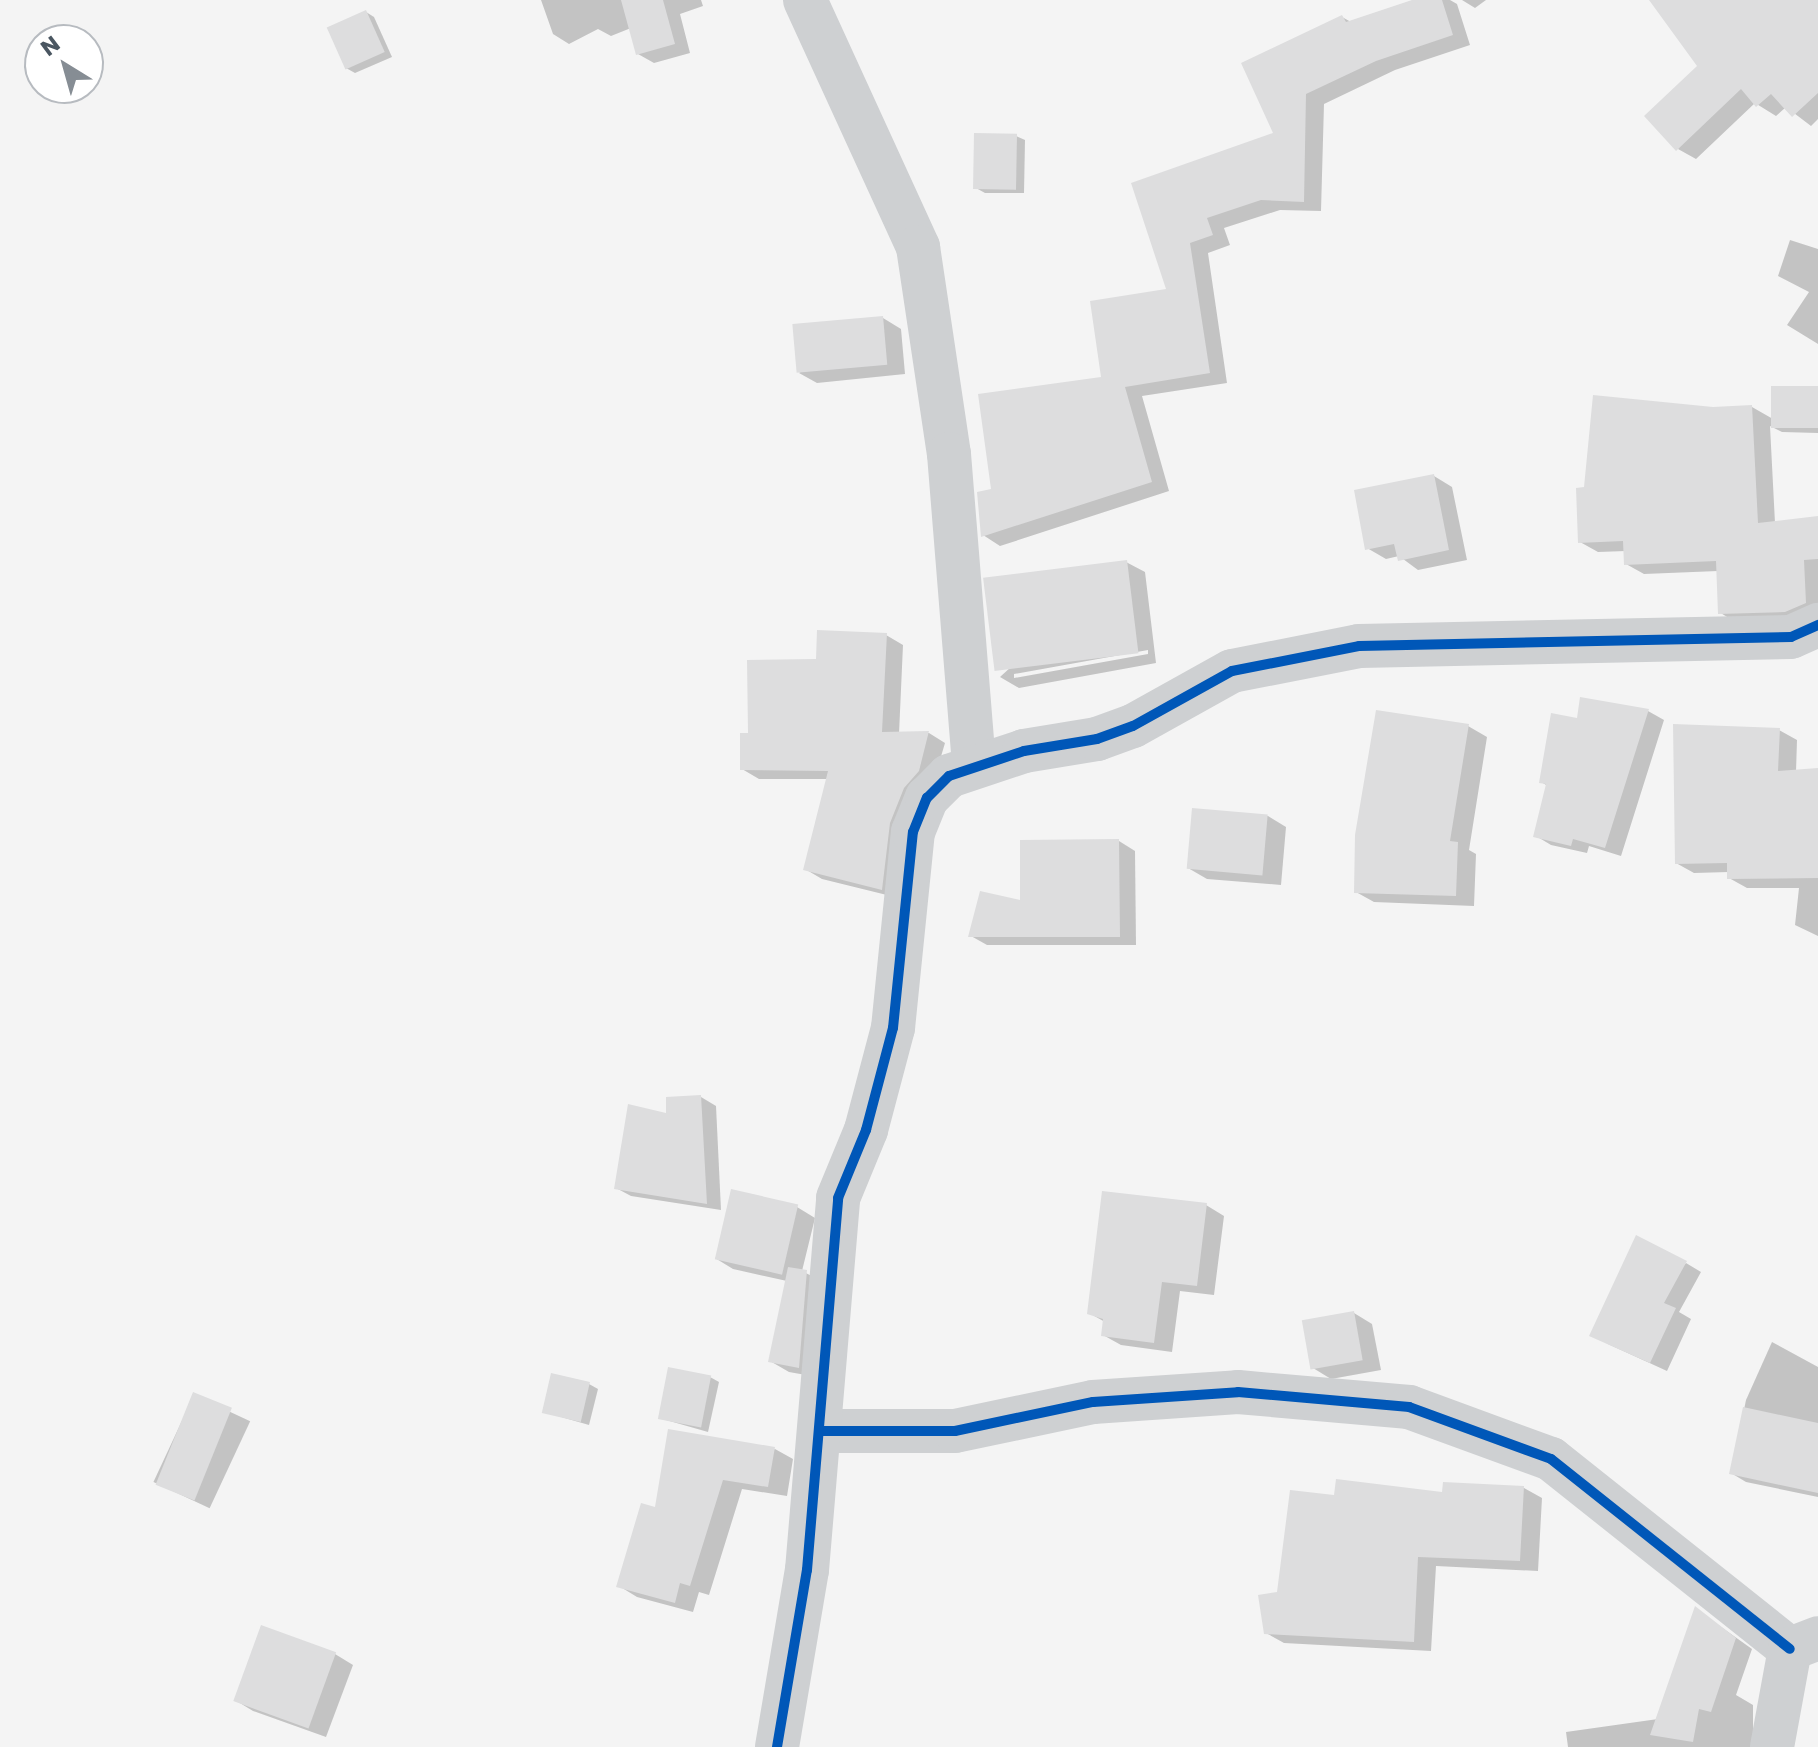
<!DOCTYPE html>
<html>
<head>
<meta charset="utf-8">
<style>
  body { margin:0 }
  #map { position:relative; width:1818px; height:1747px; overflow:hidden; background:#f4f4f4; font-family:Poppins,sans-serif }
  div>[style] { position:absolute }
  .shadow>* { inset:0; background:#0003; transform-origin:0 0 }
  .building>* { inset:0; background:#ddddde; transform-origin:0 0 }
  .minor>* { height:44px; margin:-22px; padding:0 22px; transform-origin:22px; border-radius:22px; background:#ced0d2 }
  .cycleway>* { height:10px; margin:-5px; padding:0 5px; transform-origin:5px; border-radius:5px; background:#0057b8 }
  span { translate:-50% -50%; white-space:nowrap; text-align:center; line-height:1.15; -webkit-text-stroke:7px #fff; paint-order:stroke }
  .north { position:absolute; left:24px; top:24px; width:80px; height:80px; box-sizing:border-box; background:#fff; border:2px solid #b7bbc0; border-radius:50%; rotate:323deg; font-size:22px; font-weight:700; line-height:32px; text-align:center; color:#4a5661 }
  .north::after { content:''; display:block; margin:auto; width:28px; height:36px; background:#868d94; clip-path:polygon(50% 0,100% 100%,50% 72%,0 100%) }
</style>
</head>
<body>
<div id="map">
  <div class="shadow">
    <div style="clip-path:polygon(541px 0,701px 0,703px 6px,680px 14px,690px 53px,654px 63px,638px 54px,631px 28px,611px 36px,598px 29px,569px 44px,553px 34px)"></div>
    <div style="clip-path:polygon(1419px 0,1450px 0,1457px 4px,1470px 45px,1395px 70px,1324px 104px,1321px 211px,1280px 210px,1224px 228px,1230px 245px,1208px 253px,1227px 383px,1142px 396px,1169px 491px,1000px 546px,983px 535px,993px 490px,1103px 378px,1169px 291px,1133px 185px,1276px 134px,1342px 17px,1351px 22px)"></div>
    <div style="clip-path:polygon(1462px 0,1486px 0,1475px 8px)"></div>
    <div style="clip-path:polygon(1664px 0,1818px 0,1818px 119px,1811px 126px,1786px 107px,1776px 116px,1755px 103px,1696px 159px,1678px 149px,1699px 66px)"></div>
    <div style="clip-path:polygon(366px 12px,374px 17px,392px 57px,355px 73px,346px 68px)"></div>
    <div style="clip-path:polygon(1016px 136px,1025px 140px,1024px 193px,985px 193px,976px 188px)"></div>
    <div style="clip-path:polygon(1790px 240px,1818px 249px,1818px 344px,1787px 325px,1809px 292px,1778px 276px)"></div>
    <div style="clip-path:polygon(883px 318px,901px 329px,905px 374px,817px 383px,799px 373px)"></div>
    <div style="clip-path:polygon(1818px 388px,1818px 433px,1782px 432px,1770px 426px,1775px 523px,1818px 518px,1818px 617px,1737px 623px,1719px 612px,1718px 571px,1644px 574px,1626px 564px,1626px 551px,1598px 552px,1580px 542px,1586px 489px,1713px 409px,1752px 407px,1773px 419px)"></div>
    <div style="clip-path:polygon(1434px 476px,1452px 487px,1467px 560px,1418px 570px,1399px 556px,1386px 559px,1367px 548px)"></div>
    <div style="clip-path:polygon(evenodd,1126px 562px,1145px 572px,1156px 663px,1019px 688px,1000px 677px,1126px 562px,1148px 650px,1148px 654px,1014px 678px,1014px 674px,1148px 650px)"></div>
    <div style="clip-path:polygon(886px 635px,903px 645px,899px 734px,929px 733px,945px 743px,899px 898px,822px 879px,805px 869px,828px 779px,759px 779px,742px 769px,751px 735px,818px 661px)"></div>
    <div style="clip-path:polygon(1648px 711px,1664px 720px,1621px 856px,1589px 846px,1587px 853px,1551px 845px,1536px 836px,1548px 786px,1541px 782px,1579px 720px)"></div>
    <div style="clip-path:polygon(1468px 726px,1487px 737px,1469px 850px,1476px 854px,1474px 906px,1374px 902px,1356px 892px)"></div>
    <div style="clip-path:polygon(1779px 730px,1797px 740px,1796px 772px,1818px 770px,1818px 936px,1795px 925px,1799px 888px,1747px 888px,1729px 878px,1729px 872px,1694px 873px,1676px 863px)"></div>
    <div style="clip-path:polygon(1193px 811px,1268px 816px,1286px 827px,1281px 885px,1207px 879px,1188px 868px)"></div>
    <div style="clip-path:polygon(1119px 841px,1135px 851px,1136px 945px,987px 945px,971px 936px)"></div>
    <div style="clip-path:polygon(701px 1097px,716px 1106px,721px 1210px,631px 1196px,616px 1188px,668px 1116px)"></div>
    <div style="clip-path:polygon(1206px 1205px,1224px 1216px,1214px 1295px,1180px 1291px,1172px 1352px,1121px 1345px,1103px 1335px,1105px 1322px,1089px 1313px)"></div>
    <div style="clip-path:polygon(797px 1207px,815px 1218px,802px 1271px,825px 1283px,817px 1377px,789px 1372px,770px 1361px,787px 1281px,733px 1269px,715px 1258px)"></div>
    <div style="clip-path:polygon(1686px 1263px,1701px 1272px,1679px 1312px,1691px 1319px,1667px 1371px,1608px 1344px)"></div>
    <div style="clip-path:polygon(1354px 1313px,1372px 1324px,1381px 1370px,1331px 1379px,1313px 1368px)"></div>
    <div style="clip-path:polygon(1772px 1342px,1818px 1367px,1818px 1497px,1746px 1482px,1731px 1473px,1746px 1400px)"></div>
    <div style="clip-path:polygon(710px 1377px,719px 1382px,708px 1432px,659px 1418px)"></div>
    <div style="clip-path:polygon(589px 1384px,598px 1389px,589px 1425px,544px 1412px)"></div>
    <div style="left:194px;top:1395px;width:62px;height:96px;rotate:25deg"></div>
    <div style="clip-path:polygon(775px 1449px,793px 1459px,787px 1496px,742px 1489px,709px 1595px,699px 1592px,693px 1612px,637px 1597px,619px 1586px,657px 1510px)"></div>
    <div style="clip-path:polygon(1524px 1488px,1542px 1498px,1538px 1571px,1436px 1566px,1431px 1651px,1284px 1643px,1266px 1633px,1279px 1594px,1335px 1498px)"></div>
    <div style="clip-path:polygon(1696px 1609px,1752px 1649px,1736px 1695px,1753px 1705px,1753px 1747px,1568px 1747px,1566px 1732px,1658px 1719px)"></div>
    <div style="clip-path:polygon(335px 1654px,353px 1665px,326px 1737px,253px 1711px,235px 1700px)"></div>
  </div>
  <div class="building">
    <div style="clip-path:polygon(621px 0,663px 0,675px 44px,636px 55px)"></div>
    <div style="clip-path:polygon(1412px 0,1442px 0,1453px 35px,1376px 61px,1306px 94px,1304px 202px,1261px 200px,1207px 218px,1213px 235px,1190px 243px,1210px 373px,1125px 387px,1152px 482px,981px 537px,977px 492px,991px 489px,978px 394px,1101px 377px,1090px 301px,1166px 289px,1131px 183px,1273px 133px,1241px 63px,1342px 15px,1346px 22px)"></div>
    <div style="clip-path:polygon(1649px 0,1818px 0,1818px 93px,1792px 117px,1771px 94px,1756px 107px,1741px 89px,1676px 151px,1644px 116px,1697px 66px)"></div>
    <div style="left:366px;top:10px;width:46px;height:43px;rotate:66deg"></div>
    <div style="left:974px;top:133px;width:43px;height:56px;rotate:1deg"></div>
    <div style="left:883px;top:316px;width:49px;height:91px;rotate:85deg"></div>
    <div style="left:1771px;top:386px;width:47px;height:42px"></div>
    <div style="clip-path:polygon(1593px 395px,1713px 407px,1752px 405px,1758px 523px,1818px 516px,1818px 559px,1804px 560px,1806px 603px,1785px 612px,1718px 614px,1716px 561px,1624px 565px,1623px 541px,1578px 543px,1576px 488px,1584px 487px)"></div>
    <div style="clip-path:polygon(1434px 474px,1449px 550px,1398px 561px,1394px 544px,1365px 550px,1354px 490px)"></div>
    <div style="left:1127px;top:560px;width:94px;height:145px;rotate:83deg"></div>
    <div style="clip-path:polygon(817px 630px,887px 633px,882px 732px,929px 731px,919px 771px,904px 788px,890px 823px,882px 890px,803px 870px,828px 771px,740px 770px,740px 733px,748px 733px,747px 660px,816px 659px)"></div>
    <div style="clip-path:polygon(1580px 697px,1649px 709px,1605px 848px,1573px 839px,1571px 846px,1533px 837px,1546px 784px,1539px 783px,1551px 713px,1577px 718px)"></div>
    <div style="clip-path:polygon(1376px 710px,1469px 724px,1450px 841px,1458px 842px,1456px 896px,1354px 893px,1355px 835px)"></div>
    <div style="clip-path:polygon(1673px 724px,1780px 728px,1778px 771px,1818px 768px,1818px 878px,1727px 879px,1727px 863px,1675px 864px)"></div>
    <div style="left:1192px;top:808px;width:76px;height:61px;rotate:5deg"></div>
    <div style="clip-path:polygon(1119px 839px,1120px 937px,968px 937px,980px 891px,1020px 900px,1020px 840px)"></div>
    <div style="clip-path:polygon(701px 1095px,707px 1204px,614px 1189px,628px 1104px,666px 1113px,666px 1097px)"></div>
    <div style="left:731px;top:1189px;width:69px;height:72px;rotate:13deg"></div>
    <div style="clip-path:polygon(1102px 1191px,1207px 1203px,1197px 1286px,1162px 1282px,1154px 1343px,1101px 1336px,1103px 1319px,1087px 1314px)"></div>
    <div style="clip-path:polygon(1636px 1235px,1687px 1261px,1664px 1303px,1676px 1308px,1650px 1363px,1589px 1336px)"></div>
    <div style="clip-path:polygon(788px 1267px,807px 1270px,799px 1368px,768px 1362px)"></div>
    <div style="left:1354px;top:1311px;width:50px;height:53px;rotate:80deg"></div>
    <div style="left:668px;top:1367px;width:44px;height:53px;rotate:11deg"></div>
    <div style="left:551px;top:1373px;width:40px;height:41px;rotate:13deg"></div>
    <div style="left:193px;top:1392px;width:42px;height:100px;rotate:22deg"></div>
    <div style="clip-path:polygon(1743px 1407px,1818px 1423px,1818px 1493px,1729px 1474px)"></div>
    <div style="clip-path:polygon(668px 1429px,775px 1447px,768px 1487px,723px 1480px,690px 1586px,680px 1583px,675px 1603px,616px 1587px,641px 1503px,655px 1507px)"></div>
    <div style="clip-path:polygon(1336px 1479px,1442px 1492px,1443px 1482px,1524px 1486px,1520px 1561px,1418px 1557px,1414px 1642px,1264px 1634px,1258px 1595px,1277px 1592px,1290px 1490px,1334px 1495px)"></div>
    <div style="clip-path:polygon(1695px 1606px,1736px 1638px,1711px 1712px,1699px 1709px,1693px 1742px,1650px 1735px)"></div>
    <div style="left:261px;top:1625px;width:80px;height:81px;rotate:20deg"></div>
  </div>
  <div class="minor">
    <div style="left:805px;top:0;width:272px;rotate:65.4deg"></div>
    <div style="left:918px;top:247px;width:209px;rotate:81.5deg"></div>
    <div style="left:949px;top:454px;width:314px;rotate:85.4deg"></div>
    <div style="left:820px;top:1431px;width:135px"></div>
    <div style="left:955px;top:1431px;width:141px;rotate:-11.9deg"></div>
    <div style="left:1093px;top:1402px;width:145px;rotate:-3.9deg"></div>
    <div style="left:1238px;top:1392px;width:172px;rotate:5deg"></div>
    <div style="left:1409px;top:1407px;width:151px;rotate:20.1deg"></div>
    <div style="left:1551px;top:1459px;width:305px;rotate:38.5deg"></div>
    <div style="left:777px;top:1747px;width:180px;rotate:-80.4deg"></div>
    <div style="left:807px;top:1570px;width:373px;rotate:-85.2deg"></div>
    <div style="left:838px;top:1198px;width:74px;rotate:-67.6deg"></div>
    <div style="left:866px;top:1130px;width:106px;rotate:-75.2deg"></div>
    <div style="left:893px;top:1028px;width:197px;rotate:-84.2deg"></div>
    <div style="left:913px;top:832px;width:37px;rotate:-68deg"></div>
    <div style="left:927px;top:798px;width:31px;rotate:-45deg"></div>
    <div style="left:949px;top:776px;width:79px;rotate:-18.4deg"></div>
    <div style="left:1024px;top:751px;width:74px;rotate:-9.3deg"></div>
    <div style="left:1097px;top:739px;width:38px;rotate:-20deg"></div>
    <div style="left:1133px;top:726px;width:113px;rotate:-29.1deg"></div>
    <div style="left:1232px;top:671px;width:129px;rotate:-11.1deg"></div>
    <div style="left:1359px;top:646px;width:432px;rotate:-1.2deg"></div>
    <div style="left:1791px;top:637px;width:30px;rotate:-24deg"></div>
    <div style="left:1772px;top:1747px;width:100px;rotate:-79.6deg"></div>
    <div style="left:1790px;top:1649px;width:30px;rotate:-21deg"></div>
  </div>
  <div class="cycleway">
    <div style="left:820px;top:1431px;width:135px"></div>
    <div style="left:955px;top:1431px;width:141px;rotate:-11.9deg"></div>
    <div style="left:1093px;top:1402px;width:145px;rotate:-3.9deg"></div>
    <div style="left:1238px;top:1392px;width:172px;rotate:5deg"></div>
    <div style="left:1409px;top:1407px;width:151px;rotate:20.1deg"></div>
    <div style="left:1551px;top:1459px;width:305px;rotate:38.5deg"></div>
    <div style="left:777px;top:1747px;width:180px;rotate:-80.4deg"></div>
    <div style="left:807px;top:1570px;width:373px;rotate:-85.2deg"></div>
    <div style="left:838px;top:1198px;width:74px;rotate:-67.6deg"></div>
    <div style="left:866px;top:1130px;width:106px;rotate:-75.2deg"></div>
    <div style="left:893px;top:1028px;width:197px;rotate:-84.2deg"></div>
    <div style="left:913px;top:832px;width:37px;rotate:-68deg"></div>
    <div style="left:927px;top:798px;width:31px;rotate:-45deg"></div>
    <div style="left:949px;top:776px;width:79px;rotate:-18.4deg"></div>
    <div style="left:1024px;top:751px;width:74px;rotate:-9.3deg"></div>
    <div style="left:1097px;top:739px;width:38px;rotate:-20deg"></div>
    <div style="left:1133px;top:726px;width:113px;rotate:-29.1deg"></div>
    <div style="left:1232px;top:671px;width:129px;rotate:-11.1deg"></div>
    <div style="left:1359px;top:646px;width:432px;rotate:-1.2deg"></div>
    <div style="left:1791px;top:637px;width:30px;rotate:-24deg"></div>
  </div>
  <div class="north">N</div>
</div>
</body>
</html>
